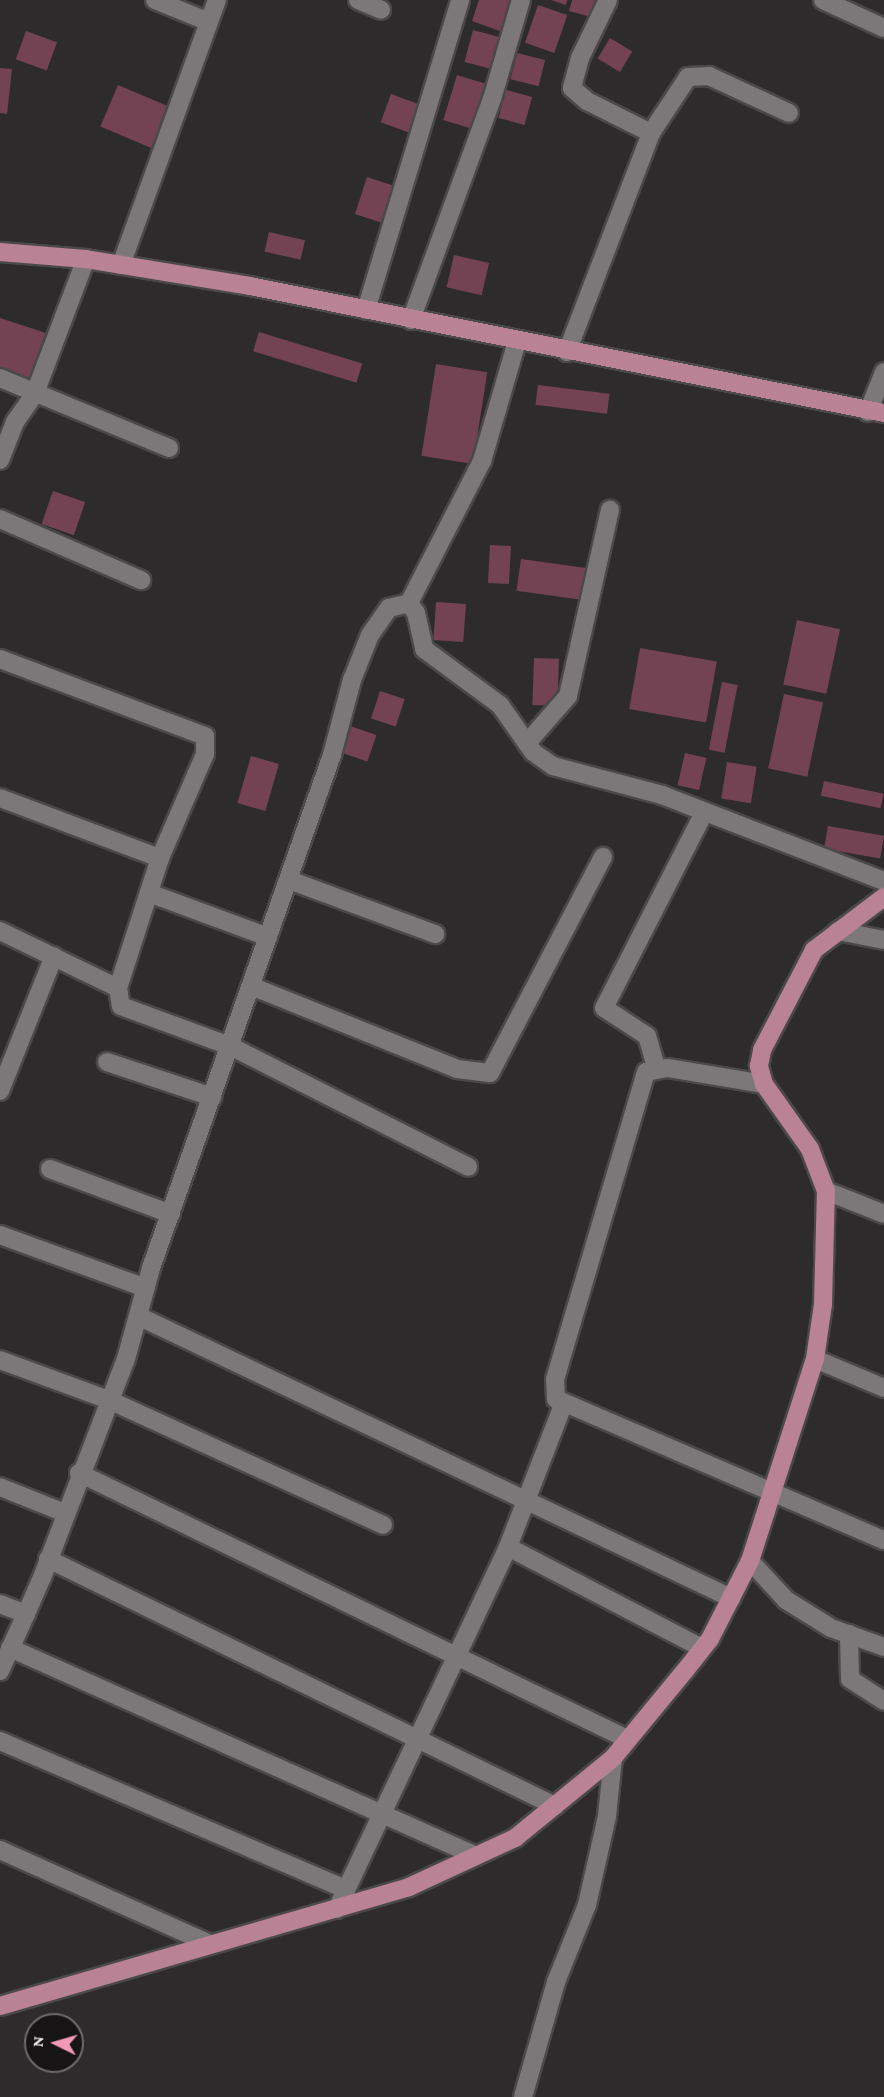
<!DOCTYPE html>
<html>
<head>
<meta charset="utf-8">
<style>
  body { margin:0 }
  #map { position:relative; width:884px; height:2097px; overflow:hidden; background:#2e2b2c; font-family:"Crimson Pro",serif }
  div>[style] { position:absolute }
  .building>* { inset:0; background:#744353; transform-origin:0 0 }
  .roads { filter:drop-shadow(2px 0 #4b4849) drop-shadow(-2px 0 #4b4849) drop-shadow(0 2px #4b4849) drop-shadow(0 -2px #4b4849) }
  .minor>* { height:18px; margin:-9px; padding:0 9px; transform-origin:9px; border-radius:9px; background:#7c7879 }
  .major>* { height:18px; margin:-9px; padding:0 9px; transform-origin:9px; border-radius:9px; background:#b98395 }
  span { translate:-50% -50%; white-space:nowrap; text-align:center; line-height:1.15; -webkit-text-stroke:4.5px #161415; paint-order:stroke }
  .north { position:absolute; left:24px; top:2013px; width:60px; height:60px; box-sizing:border-box; background:#161415; border:2px solid #6d6b6b; border-radius:50%; rotate:275deg; font-size:16px; font-weight:700; line-height:24px; text-align:center; color:#efeded }
  .north::after { content:''; display:block; margin:auto; width:21px; height:27px; background:#f09ab6; clip-path:polygon(50% 0,100% 100%,50% 72%,0 100%) }
</style>
</head>
<body>
<div id="map">
  <div class="building">
    <div style="clip-path:polygon(479px 0,519px 0,508px 34px,472px 21px)"></div>
    <div style="clip-path:polygon(551px 0,567px 0,566px 5px)"></div>
    <div style="clip-path:polygon(572px 0,600px 0,595px 18px,569px 11px)"></div>
    <div style="left:538px;top:5px;width:31px;height:40px;rotate:19deg"></div>
    <div style="left:473px;top:30px;width:28px;height:33px;rotate:15deg"></div>
    <div style="left:26px;top:31px;width:33px;height:30px;rotate:20deg"></div>
    <div style="left:610px;top:38px;width:26px;height:24px;rotate:31deg"></div>
    <div style="left:517px;top:53px;width:29px;height:27px;rotate:14deg"></div>
    <div style="clip-path:polygon(0 68px,12px 69px,7px 114px,0 113px)"></div>
    <div style="left:457px;top:75px;width:37px;height:47px;rotate:17deg"></div>
    <div style="left:118px;top:85px;width:59px;height:45px;rotate:23deg"></div>
    <div style="left:506px;top:90px;width:27px;height:29px;rotate:15deg"></div>
    <div style="left:391px;top:94px;width:32px;height:30px;rotate:20deg"></div>
    <div style="left:367px;top:177px;width:29px;height:39px;rotate:18deg"></div>
    <div style="left:269px;top:232px;width:37px;height:20px;rotate:13deg"></div>
    <div style="left:454px;top:255px;width:36px;height:33px;rotate:13deg"></div>
    <div style="clip-path:polygon(0 318px,52px 335px,36px 383px,0 371px)"></div>
    <div style="left:259px;top:332px;width:108px;height:20px;rotate:17deg"></div>
    <div style="left:436px;top:364px;width:52px;height:93px;rotate:9deg"></div>
    <div style="left:538px;top:385px;width:72px;height:20px;rotate:7deg"></div>
    <div style="left:53px;top:491px;width:34px;height:35px;rotate:19deg"></div>
    <div style="left:490px;top:545px;width:21px;height:38px;rotate:3deg"></div>
    <div style="left:521px;top:559px;width:69px;height:32px;rotate:8deg"></div>
    <div style="left:436px;top:602px;width:30px;height:38px;rotate:4deg"></div>
    <div style="left:797px;top:620px;width:44px;height:66px;rotate:12deg"></div>
    <div style="left:640px;top:648px;width:78px;height:62px;rotate:10deg"></div>
    <div style="left:534px;top:658px;width:25px;height:47px;rotate:2deg"></div>
    <div style="left:722px;top:682px;width:16px;height:69px;rotate:11deg"></div>
    <div style="left:380px;top:691px;width:26px;height:29px;rotate:18deg"></div>
    <div style="left:784px;top:694px;width:40px;height:76px;rotate:12deg"></div>
    <div style="left:350px;top:726px;width:28px;height:28px;rotate:19deg"></div>
    <div style="left:685px;top:753px;width:22px;height:33px;rotate:13deg"></div>
    <div style="left:251px;top:756px;width:29px;height:49px;rotate:16deg"></div>
    <div style="left:727px;top:762px;width:30px;height:37px;rotate:9deg"></div>
    <div style="left:824px;top:781px;width:61px;height:15px;rotate:12deg"></div>
    <div style="left:828px;top:826px;width:57px;height:23px;rotate:10deg"></div>
  </div>
  <div class="roads">
    <div class="minor">
      <div style="left:155px;top:0;width:58px;rotate:22.2deg"></div>
      <div style="left:358px;top:0;width:25px;rotate:23deg"></div>
      <div style="left:608px;top:0;width:64px;rotate:115.8deg"></div>
      <div style="left:580px;top:58px;width:31px;rotate:105deg"></div>
      <div style="left:572px;top:88px;width:20px;rotate:41deg"></div>
      <div style="left:587px;top:101px;width:72px;rotate:26.6deg"></div>
      <div style="left:823px;top:0;width:67px;rotate:24.7deg"></div>
      <div style="left:121px;top:265px;width:282px;rotate:-70.1deg"></div>
      <div style="left:366px;top:310px;width:324px;rotate:-73.1deg"></div>
      <div style="left:411px;top:320px;width:235px;rotate:-69.9deg"></div>
      <div style="left:492px;top:99px;width:103px;rotate:-73.7deg"></div>
      <div style="left:567px;top:352px;width:235px;rotate:-69deg"></div>
      <div style="left:651px;top:133px;width:67px;rotate:-56.5deg"></div>
      <div style="left:688px;top:77px;width:21px;rotate:-3deg"></div>
      <div style="left:709px;top:76px;width:88px;rotate:24.8deg"></div>
      <div style="left:0;top:378px;width:183px;rotate:22.5deg"></div>
      <div style="left:868px;top:412px;width:43px;rotate:-68.2deg"></div>
      <div style="left:0;top:460px;width:41px;rotate:-68.5deg"></div>
      <div style="left:15px;top:422px;width:35px;rotate:-55deg"></div>
      <div style="left:35px;top:393px;width:143px;rotate:-69.2deg"></div>
      <div style="left:0;top:519px;width:154px;rotate:23.4deg"></div>
      <div style="left:409px;top:603px;width:12px;rotate:55deg"></div>
      <div style="left:416px;top:613px;width:37px;rotate:77deg"></div>
      <div style="left:424px;top:649px;width:94px;rotate:36.4deg"></div>
      <div style="left:500px;top:705px;width:57px;rotate:54.9deg"></div>
      <div style="left:533px;top:752px;width:24px;rotate:35deg"></div>
      <div style="left:553px;top:766px;width:113px;rotate:14.9deg"></div>
      <div style="left:662px;top:795px;width:238px;rotate:21.2deg"></div>
      <div style="left:0;top:659px;width:219px;rotate:20.6deg"></div>
      <div style="left:205px;top:736px;width:18px;rotate:90deg"></div>
      <div style="left:205px;top:754px;width:113px;rotate:113.4deg"></div>
      <div style="left:160px;top:858px;width:137px;rotate:107.9deg"></div>
      <div style="left:118px;top:988px;width:18px;rotate:81deg"></div>
      <div style="left:121px;top:1006px;width:116px;rotate:20.2deg"></div>
      <div style="left:230px;top:1046px;width:267px;rotate:26.9deg"></div>
      <div style="left:527px;top:743px;width:62px;rotate:-48.9deg"></div>
      <div style="left:568px;top:696px;width:191px;rotate:-77.3deg"></div>
      <div style="left:0;top:798px;width:171px;rotate:20.6deg"></div>
      <div style="left:289px;top:880px;width:156px;rotate:20.3deg"></div>
      <div style="left:149px;top:893px;width:127px;rotate:20.3deg"></div>
      <div style="left:0;top:931px;width:131px;rotate:25.8deg"></div>
      <div style="left:838px;top:931px;width:47px;rotate:11.1deg"></div>
      <div style="left:251px;top:986px;width:222px;rotate:21.9deg"></div>
      <div style="left:457px;top:1069px;width:33px;rotate:7deg"></div>
      <div style="left:490px;top:1073px;width:244px;rotate:-62.4deg"></div>
      <div style="left:107px;top:1062px;width:111px;rotate:18.4deg"></div>
      <div style="left:656px;top:1067px;width:32px;rotate:-106deg"></div>
      <div style="left:647px;top:1036px;width:51px;rotate:-146.9deg"></div>
      <div style="left:604px;top:1008px;width:219px;rotate:-62.9deg"></div>
      <div style="left:764px;top:1084px;width:98px;rotate:-170.6deg"></div>
      <div style="left:667px;top:1068px;width:21px;rotate:169deg"></div>
      <div style="left:646px;top:1072px;width:320px;rotate:106.5deg"></div>
      <div style="left:555px;top:1379px;width:20px;rotate:87deg"></div>
      <div style="left:556px;top:1399px;width:357px;rotate:23.3deg"></div>
      <div style="left:0;top:1091px;width:145px;rotate:-68.2deg"></div>
      <div style="left:50px;top:1169px;width:129px;rotate:20.4deg"></div>
      <div style="left:826px;top:1191px;width:62px;rotate:21.6deg"></div>
      <div style="left:0;top:1235px;width:155px;rotate:20deg"></div>
      <div style="left:138px;top:1316px;width:657px;rotate:25.43deg"></div>
      <div style="left:815px;top:1359px;width:75px;rotate:22.8deg"></div>
      <div style="left:0;top:1360px;width:116px;rotate:20.2deg"></div>
      <div style="left:109px;top:1400px;width:301px;rotate:24.5deg"></div>
      <div style="left:79px;top:1473px;width:609px;rotate:25.89deg"></div>
      <div style="left:0;top:1487px;width:70px;rotate:21.8deg"></div>
      <div style="left:508px;top:1547px;width:219px;rotate:27.5deg"></div>
      <div style="left:48px;top:1559px;width:564px;rotate:25.97deg"></div>
      <div style="left:750px;top:1561px;width:53px;rotate:47.3deg"></div>
      <div style="left:786px;top:1600px;width:53px;rotate:31.9deg"></div>
      <div style="left:831px;top:1628px;width:56px;rotate:19.7deg"></div>
      <div style="left:0;top:1604px;width:28px;rotate:21deg"></div>
      <div style="left:26px;top:1614px;width:43px;rotate:-66.4deg"></div>
      <div style="left:43px;top:1575px;width:231px;rotate:-69deg"></div>
      <div style="left:126px;top:1359px;width:94px;rotate:-74.6deg"></div>
      <div style="left:151px;top:1268px;width:544px;rotate:-70.57deg"></div>
      <div style="left:332px;top:755px;width:78px;rotate:-75.1deg"></div>
      <div style="left:352px;top:680px;width:48px;rotate:-68.2deg"></div>
      <div style="left:370px;top:635px;width:33px;rotate:-55deg"></div>
      <div style="left:389px;top:608px;width:21px;rotate:-14deg"></div>
      <div style="left:409px;top:603px;width:160px;rotate:-62.8deg"></div>
      <div style="left:482px;top:461px;width:125px;rotate:-73.7deg"></div>
      <div style="left:849px;top:1634px;width:45px;rotate:88.7deg"></div>
      <div style="left:850px;top:1679px;width:40px;rotate:32.9deg"></div>
      <div style="left:10px;top:1648px;width:510px;rotate:24.05deg"></div>
      <div style="left:0;top:1671px;width:63px;rotate:-65.5deg"></div>
      <div style="left:0;top:1741px;width:376px;rotate:23.2deg"></div>
      <div style="left:0;top:1850px;width:228px;rotate:24.1deg"></div>
      <div style="left:337px;top:1909px;width:400px;rotate:-64.7deg"></div>
      <div style="left:508px;top:1547px;width:152px;rotate:-68.8deg"></div>
      <div style="left:523px;top:2097px;width:120px;rotate:-74deg"></div>
      <div style="left:556px;top:1982px;width:83px;rotate:-68.1deg"></div>
      <div style="left:587px;top:1905px;width:91px;rotate:-77.3deg"></div>
      <div style="left:607px;top:1816px;width:58px;rotate:-84.1deg"></div>
    </div>
    <div class="major">
      <div style="left:0;top:252px;width:86px;rotate:4.7deg"></div>
      <div style="left:86px;top:259px;width:166px;rotate:9.3deg"></div>
      <div style="left:250px;top:286px;width:647px;rotate:11.33deg"></div>
      <div style="left:0;top:2006px;width:426px;rotate:-16.2deg"></div>
      <div style="left:409px;top:1887px;width:117px;rotate:-24.8deg"></div>
      <div style="left:515px;top:1838px;width:127px;rotate:-39.2deg"></div>
      <div style="left:613px;top:1758px;width:112px;rotate:-50.5deg"></div>
      <div style="left:684px;top:1672px;width:42px;rotate:-51.8deg"></div>
      <div style="left:710px;top:1639px;width:88px;rotate:-62.9deg"></div>
      <div style="left:750px;top:1561px;width:212px;rotate:-72.2deg"></div>
      <div style="left:815px;top:1359px;width:56px;rotate:-81.7deg"></div>
      <div style="left:823px;top:1304px;width:113px;rotate:-88.5deg"></div>
      <div style="left:826px;top:1191px;width:45px;rotate:-110.9deg"></div>
      <div style="left:810px;top:1149px;width:80px;rotate:-125.3deg"></div>
      <div style="left:764px;top:1084px;width:19px;rotate:-106deg"></div>
      <div style="left:759px;top:1066px;width:16px;rotate:-79deg"></div>
      <div style="left:762px;top:1050px;width:113px;rotate:-62.5deg"></div>
      <div style="left:814px;top:950px;width:88px;rotate:-37.1deg"></div>
    </div>
  </div>
  <div class="north">N</div>
</div>
</body>
</html>
